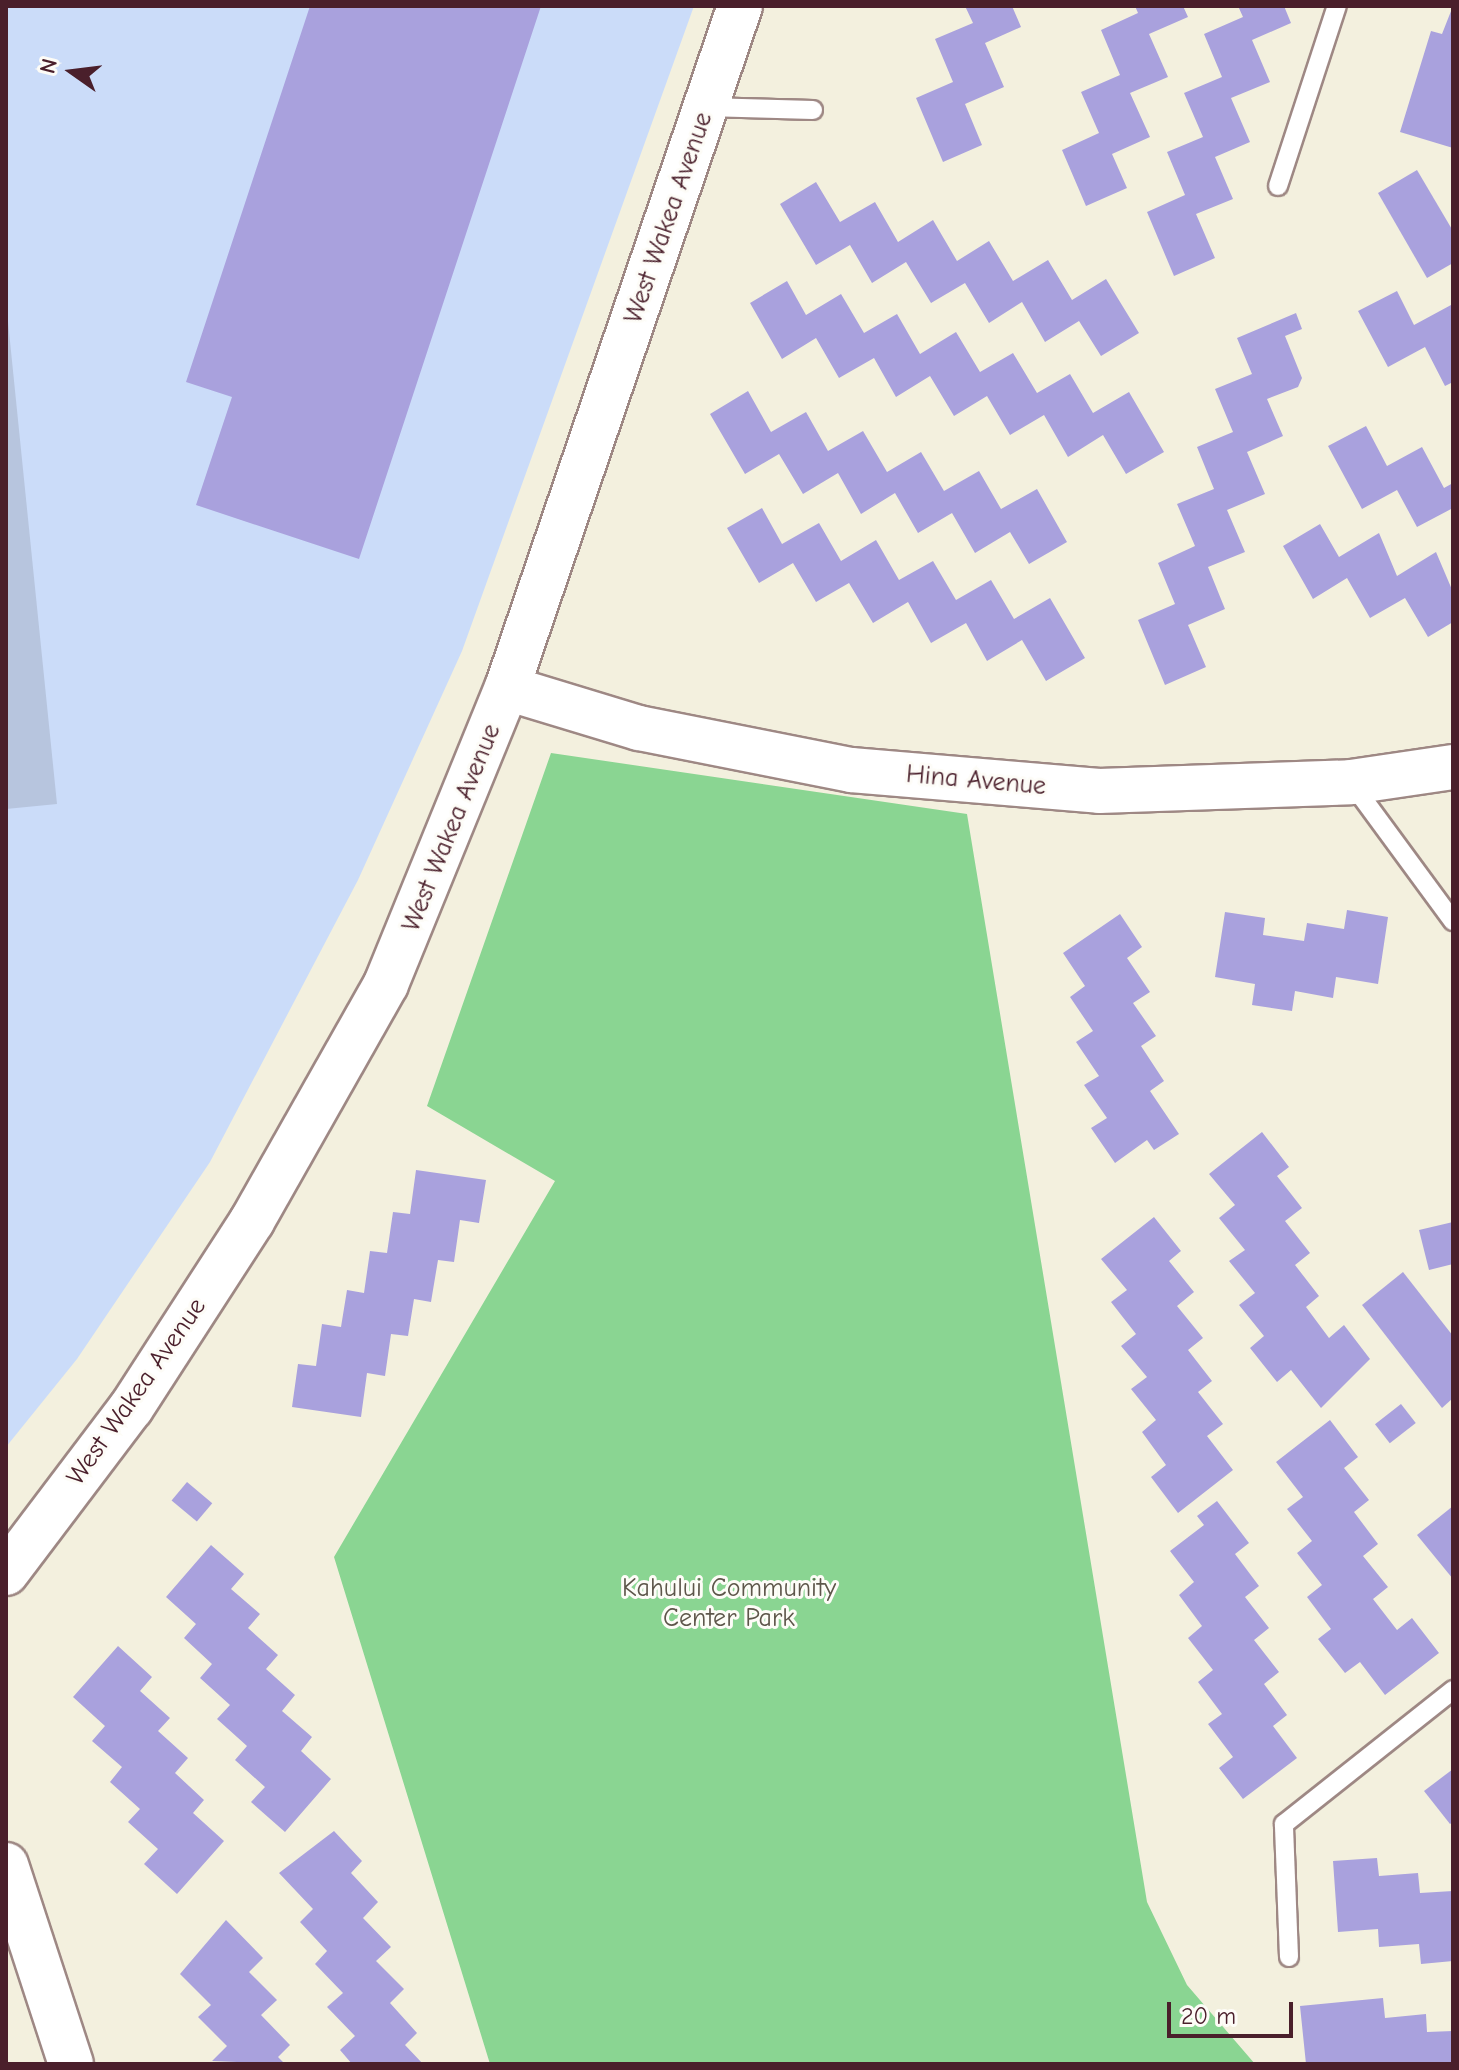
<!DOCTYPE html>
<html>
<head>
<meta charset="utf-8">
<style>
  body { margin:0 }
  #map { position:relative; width:1459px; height:2070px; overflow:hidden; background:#f3f0de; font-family:"Comic Neue",sans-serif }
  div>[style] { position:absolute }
  .built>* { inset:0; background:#cbdcf9 }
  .industrial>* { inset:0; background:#b7c5de }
  .green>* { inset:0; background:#8ad592 }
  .building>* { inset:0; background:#a9a1dd; transform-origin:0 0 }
  .roads { filter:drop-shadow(2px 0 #9e8884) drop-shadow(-2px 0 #9e8884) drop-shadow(0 2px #9e8884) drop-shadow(0 -2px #9e8884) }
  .lane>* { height:18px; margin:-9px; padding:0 9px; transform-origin:9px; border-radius:9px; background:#fff }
  .secondary>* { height:44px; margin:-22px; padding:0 22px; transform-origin:22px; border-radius:22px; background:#fff }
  span { translate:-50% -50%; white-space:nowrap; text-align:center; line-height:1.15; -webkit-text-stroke:6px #fdfcf7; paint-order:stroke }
  .street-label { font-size:26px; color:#4a1f2b }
  .park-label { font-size:26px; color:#5d564a }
  .frame { position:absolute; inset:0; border:8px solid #4a1f2b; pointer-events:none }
  .north { position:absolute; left:32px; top:32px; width:80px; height:80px; -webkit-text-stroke:6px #fdfcf7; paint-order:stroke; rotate:284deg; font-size:22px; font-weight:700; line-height:32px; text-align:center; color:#4a1f2b }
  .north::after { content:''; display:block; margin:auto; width:28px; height:36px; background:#4a1f2b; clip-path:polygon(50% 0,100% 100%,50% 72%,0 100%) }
  .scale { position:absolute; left:1167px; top:2002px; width:126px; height:36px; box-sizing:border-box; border:4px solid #4a1f2b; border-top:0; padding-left:10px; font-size:24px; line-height:28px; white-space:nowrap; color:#4a1f2b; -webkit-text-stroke:6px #fdfcf7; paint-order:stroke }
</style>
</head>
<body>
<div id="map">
  <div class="built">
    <div style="clip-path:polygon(6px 6px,694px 6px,462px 651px,358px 880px,210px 1162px,77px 1359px,6px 1447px)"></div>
  </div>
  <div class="industrial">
    <div style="clip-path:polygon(6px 302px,57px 804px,6px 809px)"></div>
  </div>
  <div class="green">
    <div style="clip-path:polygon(551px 753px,967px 814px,1147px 1902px,1187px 1985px,1255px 2064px,490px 2064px,334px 1557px,555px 1181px,427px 1106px)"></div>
  </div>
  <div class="building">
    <div style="clip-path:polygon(310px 6px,541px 6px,359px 559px,196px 505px,232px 397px,186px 382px)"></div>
    <div style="clip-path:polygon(965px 6px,1012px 6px,1021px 27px,985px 43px,1004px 87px,965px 104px,982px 145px,943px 162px,916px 98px,953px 82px,935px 39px,973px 23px)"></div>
    <div style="clip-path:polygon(1135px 6px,1183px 6px,1188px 17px,1149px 34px,1168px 77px,1130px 93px,1150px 137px,1112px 154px,1127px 188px,1086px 206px,1062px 150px,1099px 133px,1081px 92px,1120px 75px,1101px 30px,1138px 13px)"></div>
    <div style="clip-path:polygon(1238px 6px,1284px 6px,1291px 23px,1252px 40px,1270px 82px,1231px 98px,1250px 142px,1215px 157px,1233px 199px,1196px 214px,1215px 258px,1174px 276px,1147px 212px,1185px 195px,1167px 152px,1203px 137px,1184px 93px,1222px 77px,1204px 34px,1243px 17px)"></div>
    <div style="clip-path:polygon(1453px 6px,1453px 148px,1400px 132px,1431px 31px,1442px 34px)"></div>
    <div style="clip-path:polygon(1417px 170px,1453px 231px,1453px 263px,1427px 278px,1378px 193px)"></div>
    <div style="clip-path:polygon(816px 182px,840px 222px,875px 202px,898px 242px,933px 220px,957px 261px,989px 241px,1013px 281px,1048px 260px,1072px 300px,1106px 279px,1139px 333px,1101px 356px,1079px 321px,1045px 342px,1022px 302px,989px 323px,965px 283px,931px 303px,906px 262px,872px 283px,850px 245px,816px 265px,780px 204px)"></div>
    <div style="clip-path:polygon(787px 281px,806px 315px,841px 294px,864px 333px,897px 314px,920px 354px,956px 332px,980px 372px,1013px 353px,1037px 393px,1070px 374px,1093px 413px,1129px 392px,1164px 452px,1126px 474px,1103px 435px,1068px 457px,1044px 415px,1010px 435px,987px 396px,954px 416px,930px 376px,896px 397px,874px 358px,839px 378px,816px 338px,782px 359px,750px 303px)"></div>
    <div style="clip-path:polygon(1397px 291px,1414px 325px,1451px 305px,1453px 382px,1445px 386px,1425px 347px,1388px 367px,1358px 311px)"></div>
    <div style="clip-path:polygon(1296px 313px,1302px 329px,1285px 336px,1302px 378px,1298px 387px,1267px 399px,1283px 436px,1247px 452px,1265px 494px,1227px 510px,1245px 552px,1208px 567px,1225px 609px,1188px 625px,1206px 667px,1165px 685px,1138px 620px,1175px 604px,1158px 563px,1195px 546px,1177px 504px,1214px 489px,1197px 447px,1233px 432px,1215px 389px,1252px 374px,1237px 338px)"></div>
    <div style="clip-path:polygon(748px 391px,771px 432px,806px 412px,828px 451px,863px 431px,887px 472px,921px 452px,944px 491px,979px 471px,1001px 509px,1037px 489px,1067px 542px,1029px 564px,1010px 532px,975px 553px,952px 513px,918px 533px,895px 493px,861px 514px,838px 473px,803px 494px,779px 454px,745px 474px,710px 414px)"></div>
    <div style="clip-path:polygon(1366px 426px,1387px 466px,1422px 447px,1444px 488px,1453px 483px,1453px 508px,1417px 527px,1397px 490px,1362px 509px,1328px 446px)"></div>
    <div style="clip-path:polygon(762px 508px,782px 544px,819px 523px,841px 561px,876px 540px,899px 580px,933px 561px,956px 600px,991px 580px,1014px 619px,1050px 598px,1085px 658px,1046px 681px,1022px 640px,987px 661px,966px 623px,931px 643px,908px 602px,873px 623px,849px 583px,816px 602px,793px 563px,759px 583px,727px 528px)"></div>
    <div style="clip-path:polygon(1320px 524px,1339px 557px,1379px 533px,1397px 576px,1436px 552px,1453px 592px,1453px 622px,1428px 637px,1405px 598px,1370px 618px,1347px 578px,1313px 599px,1283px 546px)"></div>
    <div style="clip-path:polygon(1347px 910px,1388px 917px,1378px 984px,1336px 977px,1333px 998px,1295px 991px,1292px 1011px,1252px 1005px,1255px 984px,1215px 977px,1225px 912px,1265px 918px,1263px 935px,1304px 941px,1307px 923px,1344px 929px)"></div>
    <div style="clip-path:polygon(1120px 914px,1142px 947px,1127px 958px,1150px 992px,1133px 1003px,1156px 1036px,1141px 1046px,1164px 1081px,1150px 1091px,1179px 1134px,1154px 1150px,1147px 1140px,1115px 1163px,1091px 1128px,1107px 1118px,1084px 1085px,1099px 1076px,1076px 1042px,1093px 1031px,1070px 997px,1085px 986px,1063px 953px)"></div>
    <div style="clip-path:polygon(1262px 1132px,1289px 1167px,1277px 1176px,1302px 1208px,1285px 1221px,1310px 1253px,1295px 1265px,1319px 1296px,1306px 1307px,1329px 1338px,1344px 1325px,1370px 1359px,1321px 1408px,1291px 1370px,1277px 1382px,1250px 1348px,1264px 1336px,1239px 1305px,1255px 1293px,1229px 1261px,1245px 1250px,1219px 1218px,1235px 1205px,1209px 1174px)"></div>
    <div style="clip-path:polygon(416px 1170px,486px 1180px,479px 1223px,460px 1220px,454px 1262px,438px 1260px,431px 1302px,414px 1299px,408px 1336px,391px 1334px,385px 1376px,367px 1373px,361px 1417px,292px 1407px,298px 1364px,316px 1366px,322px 1324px,341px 1327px,347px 1290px,364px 1293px,370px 1251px,387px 1253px,393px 1212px,410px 1214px)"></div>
    <div style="clip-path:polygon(1154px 1217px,1181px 1251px,1169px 1261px,1194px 1292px,1177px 1306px,1203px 1338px,1188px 1350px,1212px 1381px,1198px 1392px,1223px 1424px,1207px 1436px,1233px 1470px,1178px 1513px,1151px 1477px,1166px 1465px,1142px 1432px,1156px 1420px,1131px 1389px,1147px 1377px,1121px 1346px,1136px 1334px,1111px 1302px,1127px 1290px,1101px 1259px)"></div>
    <div style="clip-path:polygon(1453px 1222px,1453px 1264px,1429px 1270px,1419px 1230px)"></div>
    <div style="clip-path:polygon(1403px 1272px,1453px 1336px,1453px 1398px,1442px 1408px,1362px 1305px)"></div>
    <div style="left:1401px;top:1404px;width:24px;height:33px;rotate:52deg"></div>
    <div style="clip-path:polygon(1330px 1420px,1358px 1457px,1344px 1468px,1369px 1500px,1354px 1512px,1378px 1544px,1363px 1556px,1388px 1587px,1373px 1599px,1397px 1630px,1412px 1618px,1439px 1653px,1385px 1695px,1360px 1662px,1345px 1673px,1318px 1639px,1331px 1629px,1307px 1597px,1322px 1585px,1297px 1553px,1312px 1541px,1287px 1509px,1303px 1497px,1276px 1462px)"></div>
    <div style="left:187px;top:1482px;width:33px;height:24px;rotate:40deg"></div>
    <div style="clip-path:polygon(1217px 1501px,1249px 1543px,1235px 1554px,1259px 1586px,1245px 1597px,1269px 1628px,1254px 1640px,1279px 1672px,1264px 1684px,1287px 1715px,1273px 1726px,1297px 1758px,1243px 1799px,1219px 1768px,1233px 1757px,1208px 1724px,1222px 1714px,1198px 1682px,1213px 1670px,1188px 1638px,1202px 1626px,1179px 1595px,1194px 1582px,1170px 1551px,1204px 1525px,1197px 1516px)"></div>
    <div style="clip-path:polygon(1453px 1506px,1453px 1579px,1417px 1535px)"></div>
    <div style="clip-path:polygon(211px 1545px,244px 1574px,231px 1589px,260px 1614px,248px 1628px,278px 1655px,266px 1669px,295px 1695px,282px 1711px,312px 1737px,301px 1751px,331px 1779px,285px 1832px,251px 1802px,265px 1787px,235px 1760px,247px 1746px,217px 1719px,230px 1705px,200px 1678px,212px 1664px,184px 1638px,196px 1624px,166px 1597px)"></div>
    <div style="clip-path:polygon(118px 1646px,152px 1677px,140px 1691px,170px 1718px,158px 1731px,188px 1758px,175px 1773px,204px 1800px,193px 1813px,224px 1841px,177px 1894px,144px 1864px,158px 1849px,128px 1822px,140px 1809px,110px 1782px,122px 1767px,92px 1741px,105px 1726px,73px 1697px)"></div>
    <div style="clip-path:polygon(1453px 1769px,1453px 1822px,1450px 1824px,1424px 1791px)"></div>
    <div style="clip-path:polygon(334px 1831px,362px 1861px,351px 1873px,378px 1902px,363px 1918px,391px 1947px,376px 1961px,404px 1989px,390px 2003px,417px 2033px,405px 2045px,423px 2064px,352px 2064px,340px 2050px,355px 2036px,327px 2007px,343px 1993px,315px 1964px,327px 1951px,300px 1922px,313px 1909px,279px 1873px)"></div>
    <div style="clip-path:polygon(1377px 1858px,1379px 1876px,1418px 1873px,1420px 1893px,1453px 1891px,1453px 1961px,1421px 1964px,1419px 1944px,1379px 1947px,1378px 1929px,1338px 1932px,1333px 1861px)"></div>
    <div style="clip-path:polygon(226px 1920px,263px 1958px,249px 1972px,277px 2000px,261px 2015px,290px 2045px,278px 2057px,285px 2064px,212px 2061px,227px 2046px,198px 2017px,211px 2005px,180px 1974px)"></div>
    <div style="clip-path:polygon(1383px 1998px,1385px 2018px,1426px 2014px,1427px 2032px,1453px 2031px,1453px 2064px,1306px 2064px,1300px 2006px)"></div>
  </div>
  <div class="roads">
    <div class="lane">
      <div style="left:706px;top:107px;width:107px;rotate:1.6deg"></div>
      <div style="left:1278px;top:186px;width:189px;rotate:-71.9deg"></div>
      <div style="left:1353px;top:785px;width:169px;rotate:53.7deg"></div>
      <div style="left:1289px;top:1957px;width:133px;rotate:-92.2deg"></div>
      <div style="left:1284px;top:1824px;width:216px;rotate:-38.4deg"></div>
    </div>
    <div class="secondary">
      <div style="left:507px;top:688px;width:138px;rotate:16.9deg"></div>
      <div style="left:639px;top:728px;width:216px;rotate:11.2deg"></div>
      <div style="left:851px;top:770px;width:249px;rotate:4.8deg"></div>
      <div style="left:1099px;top:791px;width:252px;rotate:-2deg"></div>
      <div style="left:1351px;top:782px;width:103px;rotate:-8.4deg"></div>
      <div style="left:6px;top:1573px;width:207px;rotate:-52.9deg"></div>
      <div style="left:131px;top:1408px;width:223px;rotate:-57.1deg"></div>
      <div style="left:252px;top:1221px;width:272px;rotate:-60.5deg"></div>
      <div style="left:386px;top:984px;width:320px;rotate:-67.8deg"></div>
      <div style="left:507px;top:688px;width:721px;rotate:-71.14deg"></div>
      <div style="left:6px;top:1865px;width:209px;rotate:71.9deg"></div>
    </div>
  </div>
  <div class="street-label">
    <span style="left:669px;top:218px;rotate:-71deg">West Wakea Avenue</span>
    <span style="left:976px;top:781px;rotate:5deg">Hina Avenue</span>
    <span style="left:452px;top:828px;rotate:-68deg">West Wakea Avenue</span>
    <span style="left:137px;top:1392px;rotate:-55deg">West Wakea Avenue</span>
  </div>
  <div class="park-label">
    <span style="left:729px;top:1604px">Kahului Community<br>Center Park</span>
  </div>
  <div class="frame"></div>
  <div class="north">N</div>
  <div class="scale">20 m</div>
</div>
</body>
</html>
